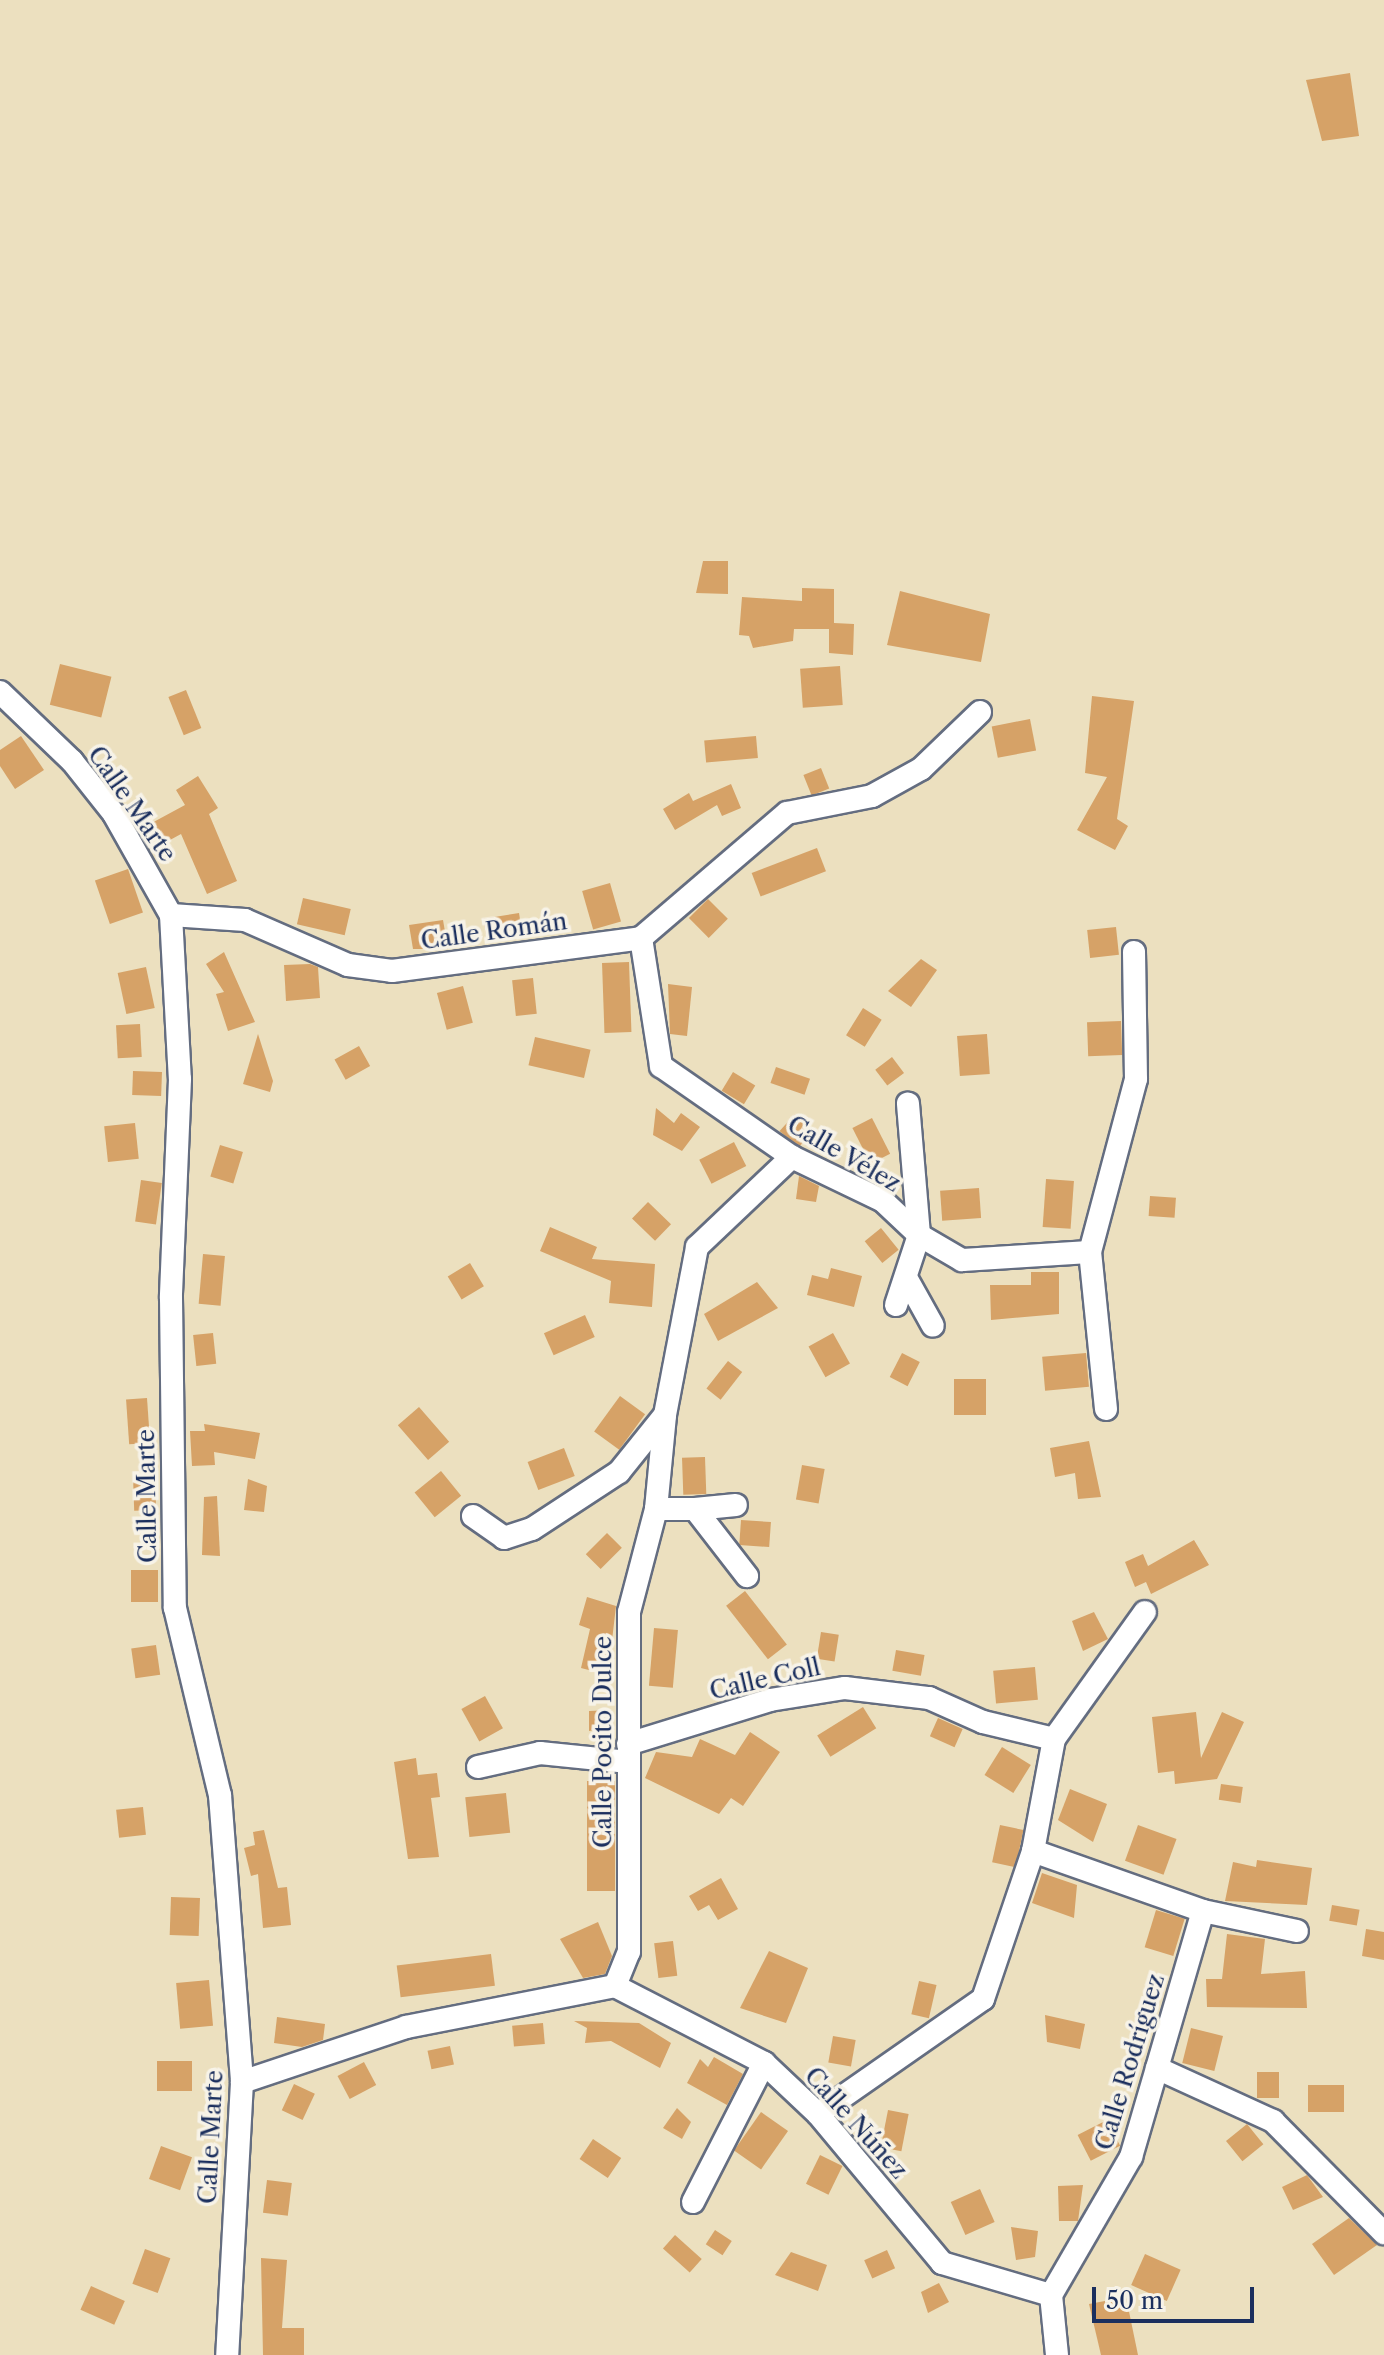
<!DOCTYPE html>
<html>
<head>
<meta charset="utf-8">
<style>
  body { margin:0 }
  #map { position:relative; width:1384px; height:2355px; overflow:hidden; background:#ece0bf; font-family:"Libre Caslon Text",serif }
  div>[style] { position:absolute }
  .building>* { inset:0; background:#d6a267; transform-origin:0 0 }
  .roads { filter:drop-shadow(2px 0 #646d80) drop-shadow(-2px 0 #646d80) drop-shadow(0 2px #646d80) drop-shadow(0 -2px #646d80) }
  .minor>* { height:22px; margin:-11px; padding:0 11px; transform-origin:11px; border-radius:11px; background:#fff }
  span { translate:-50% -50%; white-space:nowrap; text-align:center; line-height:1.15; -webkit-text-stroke:7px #f7f3e8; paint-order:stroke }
  .street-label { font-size:24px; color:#1b2f5e }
  .scale { position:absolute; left:1092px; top:2287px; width:162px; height:36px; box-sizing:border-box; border:4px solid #1b2f5e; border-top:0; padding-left:10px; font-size:24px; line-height:28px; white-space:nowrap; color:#1b2f5e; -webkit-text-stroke:6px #f7f3e8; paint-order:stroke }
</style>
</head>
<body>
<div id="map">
  <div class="building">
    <div style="clip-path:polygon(1350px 73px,1359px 136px,1322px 141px,1306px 80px)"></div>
    <div style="clip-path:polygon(703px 561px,728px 561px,728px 594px,696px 593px)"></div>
    <div style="clip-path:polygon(802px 588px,834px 589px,834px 623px,854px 624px,853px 655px,829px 653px,829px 629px,794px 629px,793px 641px,753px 648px,749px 636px,739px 635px,742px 597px,802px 601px)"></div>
    <div style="clip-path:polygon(900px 591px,990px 614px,981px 662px,887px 645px)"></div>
    <div style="left:60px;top:664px;width:53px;height:42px;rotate:14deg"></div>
    <div style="left:840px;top:666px;width:39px;height:40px;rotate:86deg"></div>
    <div style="left:186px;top:690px;width:41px;height:19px;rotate:68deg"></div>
    <div style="clip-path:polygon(1092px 696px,1134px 701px,1117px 819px,1128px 826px,1115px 850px,1077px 830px,1107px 777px,1085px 773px)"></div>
    <div style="left:1030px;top:719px;width:32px;height:39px;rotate:79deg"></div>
    <div style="clip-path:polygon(21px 736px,44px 770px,15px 789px,0 766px,0 750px)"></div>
    <div style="left:756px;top:736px;width:22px;height:52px;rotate:85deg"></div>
    <div style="left:821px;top:768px;width:22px;height:19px;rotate:68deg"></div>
    <div style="clip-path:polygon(198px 776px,218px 808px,209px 814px,237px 881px,207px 894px,181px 834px,159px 846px,148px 825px,185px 805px,176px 790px)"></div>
    <div style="clip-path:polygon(731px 784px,741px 808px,722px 816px,717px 805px,675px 830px,663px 809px,689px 793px,693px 801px)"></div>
    <div style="left:817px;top:848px;width:25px;height:70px;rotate:69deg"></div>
    <div style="left:128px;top:869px;width:46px;height:35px;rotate:71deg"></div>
    <div style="left:610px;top:883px;width:40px;height:29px;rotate:74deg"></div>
    <div style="left:303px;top:898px;width:49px;height:27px;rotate:13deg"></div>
    <div style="left:708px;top:899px;width:28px;height:27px;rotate:45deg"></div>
    <div style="left:519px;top:913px;width:24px;height:36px;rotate:81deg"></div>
    <div style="clip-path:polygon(443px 920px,448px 949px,413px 949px,409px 925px)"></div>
    <div style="left:1116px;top:927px;width:28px;height:29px;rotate:84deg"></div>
    <div style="clip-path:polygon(224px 952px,255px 1022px,228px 1031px,216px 994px,224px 992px,206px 964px)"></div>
    <div style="clip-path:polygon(921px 959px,937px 970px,911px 1007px,888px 991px)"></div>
    <div style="left:629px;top:962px;width:70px;height:27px;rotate:88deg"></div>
    <div style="clip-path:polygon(310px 964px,318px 967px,320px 998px,286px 1001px,284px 965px)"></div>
    <div style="left:146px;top:967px;width:42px;height:29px;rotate:78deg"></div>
    <div style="left:533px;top:978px;width:36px;height:21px;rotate:84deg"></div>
    <div style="clip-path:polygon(668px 984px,692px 987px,687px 1036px,670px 1034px)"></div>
    <div style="left:463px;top:986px;width:38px;height:27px;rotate:75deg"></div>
    <div style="left:863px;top:1008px;width:22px;height:32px;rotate:32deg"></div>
    <div style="left:1121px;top:1021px;width:34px;height:34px;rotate:88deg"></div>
    <div style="left:140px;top:1024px;width:33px;height:24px;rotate:87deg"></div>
    <div style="clip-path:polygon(258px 1034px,273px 1081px,270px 1092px,243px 1084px)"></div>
    <div style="left:987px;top:1034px;width:40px;height:30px;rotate:86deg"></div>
    <div style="left:535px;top:1037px;width:57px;height:29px;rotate:13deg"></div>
    <div style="left:359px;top:1046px;width:23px;height:28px;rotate:61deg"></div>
    <div style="left:892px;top:1057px;width:20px;height:21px;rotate:53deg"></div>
    <div style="left:776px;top:1067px;width:36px;height:17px;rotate:19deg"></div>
    <div style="left:133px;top:1071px;width:29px;height:24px;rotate:2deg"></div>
    <div style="left:733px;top:1072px;width:26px;height:22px;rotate:31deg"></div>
    <div style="clip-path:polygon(656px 1108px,674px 1123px,681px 1113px,700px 1127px,682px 1151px,653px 1135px)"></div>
    <div style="left:795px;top:1114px;width:25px;height:23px;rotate:42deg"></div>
    <div style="left:872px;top:1118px;width:40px;height:22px;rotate:63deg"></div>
    <div style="left:135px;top:1123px;width:36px;height:31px;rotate:84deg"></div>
    <div style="left:734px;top:1142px;width:27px;height:39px;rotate:63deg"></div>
    <div style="left:220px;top:1145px;width:24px;height:33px;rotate:17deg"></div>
    <div style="clip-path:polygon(799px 1176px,819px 1186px,816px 1202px,796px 1199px)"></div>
    <div style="left:1046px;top:1179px;width:28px;height:48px;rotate:4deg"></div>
    <div style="left:141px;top:1180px;width:21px;height:42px;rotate:8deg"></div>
    <div style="left:979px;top:1188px;width:30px;height:39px;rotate:86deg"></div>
    <div style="left:1150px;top:1196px;width:26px;height:20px;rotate:4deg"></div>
    <div style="left:648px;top:1202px;width:32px;height:23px;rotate:44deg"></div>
    <div style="clip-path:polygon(550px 1227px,597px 1247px,592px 1259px,655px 1264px,652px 1307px,609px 1303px,611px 1281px,540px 1251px)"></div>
    <div style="left:881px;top:1228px;width:28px;height:21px;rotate:51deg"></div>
    <div style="left:203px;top:1254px;width:22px;height:50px;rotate:5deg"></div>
    <div style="left:470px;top:1263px;width:27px;height:26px;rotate:59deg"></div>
    <div style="clip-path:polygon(831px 1268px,862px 1276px,854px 1307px,807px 1295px,812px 1275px,828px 1279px)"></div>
    <div style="clip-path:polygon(1031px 1272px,1059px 1272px,1059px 1314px,991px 1320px,990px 1285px,1031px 1285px)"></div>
    <div style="clip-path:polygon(757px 1282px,778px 1308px,718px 1341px,704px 1314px)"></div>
    <div style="left:585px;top:1315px;width:24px;height:45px;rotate:66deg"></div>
    <div style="left:213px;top:1333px;width:31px;height:20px;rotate:84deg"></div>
    <div style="left:833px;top:1333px;width:35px;height:28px;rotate:61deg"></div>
    <div style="left:902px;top:1353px;width:20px;height:27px;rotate:27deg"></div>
    <div style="left:1086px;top:1353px;width:34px;height:44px;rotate:85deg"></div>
    <div style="left:728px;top:1361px;width:18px;height:35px;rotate:38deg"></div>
    <div style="left:954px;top:1379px;width:32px;height:36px"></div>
    <div style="left:620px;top:1396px;width:31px;height:44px;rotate:36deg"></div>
    <div style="left:147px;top:1398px;width:45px;height:21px;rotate:86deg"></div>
    <div style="left:419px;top:1407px;width:46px;height:28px;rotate:49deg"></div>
    <div style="clip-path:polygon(204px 1424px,260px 1433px,255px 1459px,214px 1452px,215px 1465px,192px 1466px,190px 1431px,205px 1431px)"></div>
    <div style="clip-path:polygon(1089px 1441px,1101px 1497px,1078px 1499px,1075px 1473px,1055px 1477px,1050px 1448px)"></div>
    <div style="left:564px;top:1448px;width:30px;height:39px;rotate:69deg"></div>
    <div style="left:705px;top:1457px;width:37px;height:23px;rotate:88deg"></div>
    <div style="left:802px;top:1465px;width:23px;height:35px;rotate:10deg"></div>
    <div style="left:441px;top:1471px;width:32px;height:34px;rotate:51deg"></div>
    <div style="left:155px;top:1476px;width:34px;height:22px;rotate:88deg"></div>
    <div style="clip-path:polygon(248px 1479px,267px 1486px,264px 1512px,244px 1510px)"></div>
    <div style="clip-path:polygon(217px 1496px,220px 1556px,202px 1555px,204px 1497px)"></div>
    <div style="left:741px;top:1520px;width:30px;height:25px;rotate:4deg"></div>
    <div style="left:607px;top:1533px;width:21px;height:30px;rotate:45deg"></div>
    <div style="clip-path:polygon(1194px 1540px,1209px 1565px,1151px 1594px,1146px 1582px,1135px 1587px,1125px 1562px,1143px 1554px,1148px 1566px)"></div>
    <div style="left:131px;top:1570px;width:27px;height:32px"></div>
    <div style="left:745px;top:1591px;width:68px;height:24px;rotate:52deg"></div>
    <div style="clip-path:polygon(587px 1597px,616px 1606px,608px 1675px,581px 1668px,590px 1629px,579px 1625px)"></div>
    <div style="clip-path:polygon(1094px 1612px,1108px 1639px,1083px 1651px,1072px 1621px)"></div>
    <div style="left:654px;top:1628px;width:24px;height:58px;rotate:5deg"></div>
    <div style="left:821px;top:1632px;width:18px;height:27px;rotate:9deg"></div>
    <div style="left:156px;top:1645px;width:30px;height:25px;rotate:82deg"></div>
    <div style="left:896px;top:1650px;width:29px;height:21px;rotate:10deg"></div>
    <div style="left:1035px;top:1667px;width:33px;height:42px;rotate:85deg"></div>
    <div style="left:485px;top:1696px;width:37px;height:27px;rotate:61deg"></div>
    <div style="left:863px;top:1707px;width:25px;height:54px;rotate:58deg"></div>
    <div style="clip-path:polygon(612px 1710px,613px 1727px,589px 1731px,589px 1711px)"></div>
    <div style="clip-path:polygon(1196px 1712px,1201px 1758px,1222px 1712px,1244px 1722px,1217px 1779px,1175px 1784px,1174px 1771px,1158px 1773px,1152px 1717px)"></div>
    <div style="left:938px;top:1718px;width:27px;height:20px;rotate:24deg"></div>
    <div style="clip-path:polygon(750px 1732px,780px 1752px,743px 1806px,731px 1798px,719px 1814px,645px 1778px,656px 1752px,692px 1757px,700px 1739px,735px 1755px)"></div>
    <div style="left:1002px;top:1747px;width:34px;height:33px;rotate:32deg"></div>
    <div style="clip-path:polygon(416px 1758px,418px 1775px,437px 1773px,440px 1797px,431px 1798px,439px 1857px,408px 1859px,394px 1762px)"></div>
    <div style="left:587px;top:1781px;width:28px;height:110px"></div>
    <div style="left:1221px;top:1784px;width:22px;height:16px;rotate:8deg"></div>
    <div style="clip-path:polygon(1070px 1789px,1107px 1804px,1093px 1842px,1058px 1820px)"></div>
    <div style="left:506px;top:1793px;width:40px;height:41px;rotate:84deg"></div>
    <div style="left:143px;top:1807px;width:28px;height:27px;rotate:84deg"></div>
    <div style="left:1000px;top:1825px;width:24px;height:38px;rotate:12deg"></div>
    <div style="left:1138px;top:1825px;width:41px;height:38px;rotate:20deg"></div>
    <div style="clip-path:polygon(264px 1830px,278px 1888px,287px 1887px,291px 1925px,263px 1928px,258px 1874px,251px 1876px,244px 1848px,255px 1845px,253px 1832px)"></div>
    <div style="clip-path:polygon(1257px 1860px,1312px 1868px,1307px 1905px,1225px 1901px,1233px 1862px,1256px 1867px)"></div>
    <div style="clip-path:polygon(1042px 1873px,1077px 1885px,1074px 1918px,1032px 1903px)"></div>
    <div style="clip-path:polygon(721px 1878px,738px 1909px,718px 1920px,709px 1905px,698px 1911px,689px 1896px)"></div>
    <div style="left:171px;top:1897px;width:29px;height:38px;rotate:2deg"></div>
    <div style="left:1332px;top:1905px;width:28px;height:16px;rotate:10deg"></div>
    <div style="left:1156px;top:1910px;width:30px;height:39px;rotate:17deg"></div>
    <div style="clip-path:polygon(598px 1922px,612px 1956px,605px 1974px,583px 1978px,560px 1939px)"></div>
    <div style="clip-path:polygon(1366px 1929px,1384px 1932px,1384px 1960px,1362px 1956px)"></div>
    <div style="clip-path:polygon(1227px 1934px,1265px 1939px,1261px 1974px,1305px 1971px,1307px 2008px,1207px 2007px,1206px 1979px,1222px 1979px)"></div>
    <div style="left:673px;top:1941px;width:35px;height:19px;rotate:83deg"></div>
    <div style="clip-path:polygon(769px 1951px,808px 1968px,786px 2023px,740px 2008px)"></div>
    <div style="left:491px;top:1954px;width:32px;height:95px;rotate:83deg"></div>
    <div style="left:209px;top:1980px;width:46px;height:33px;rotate:85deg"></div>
    <div style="left:919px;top:1981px;width:18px;height:34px;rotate:13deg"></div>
    <div style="clip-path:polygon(1045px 2015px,1085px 2024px,1080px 2049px,1047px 2042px)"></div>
    <div style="clip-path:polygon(277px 2017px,325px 2024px,323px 2040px,302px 2047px,274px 2043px)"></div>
    <div style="clip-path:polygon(574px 2021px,639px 2023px,671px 2043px,660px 2068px,611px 2041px,585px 2043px,587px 2028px)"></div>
    <div style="left:543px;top:2023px;width:21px;height:31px;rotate:85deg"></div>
    <div style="left:1191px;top:2028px;width:33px;height:36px;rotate:14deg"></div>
    <div style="left:833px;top:2036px;width:23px;height:27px;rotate:10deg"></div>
    <div style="left:450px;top:2046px;width:19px;height:23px;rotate:78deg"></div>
    <div style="clip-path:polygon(714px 2057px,743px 2074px,727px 2105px,687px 2083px,700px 2059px,708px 2067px)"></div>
    <div style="left:157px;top:2061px;width:35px;height:30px"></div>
    <div style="left:364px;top:2062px;width:26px;height:30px;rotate:62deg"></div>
    <div style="left:1257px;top:2072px;width:22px;height:26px"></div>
    <div style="left:294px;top:2084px;width:23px;height:29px;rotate:25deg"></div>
    <div style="left:1308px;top:2085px;width:36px;height:27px"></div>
    <div style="clip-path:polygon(677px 2108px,691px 2122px,682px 2139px,663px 2128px)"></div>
    <div style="left:888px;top:2110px;width:21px;height:38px;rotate:11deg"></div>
    <div style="left:761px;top:2112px;width:33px;height:47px;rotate:35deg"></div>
    <div style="left:1107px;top:2120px;width:29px;height:33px;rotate:63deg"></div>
    <div style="left:1247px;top:2124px;width:26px;height:27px;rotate:51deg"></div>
    <div style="left:593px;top:2139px;width:34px;height:24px;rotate:34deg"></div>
    <div style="left:161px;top:2146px;width:33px;height:35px;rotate:20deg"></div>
    <div style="left:820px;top:2155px;width:25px;height:32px;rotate:26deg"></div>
    <div style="clip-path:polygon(1307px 2175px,1323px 2197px,1293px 2210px,1282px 2187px)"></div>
    <div style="left:267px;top:2180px;width:25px;height:33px;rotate:7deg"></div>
    <div style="clip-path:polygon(1083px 2185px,1078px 2221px,1059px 2221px,1058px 2186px)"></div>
    <div style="left:980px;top:2189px;width:36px;height:32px;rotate:66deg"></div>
    <div style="clip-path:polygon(1349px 2218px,1377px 2245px,1334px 2275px,1312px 2244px)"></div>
    <div style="clip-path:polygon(1011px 2227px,1038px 2231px,1035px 2257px,1016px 2260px)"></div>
    <div style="left:715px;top:2230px;width:20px;height:17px;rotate:33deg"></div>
    <div style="left:675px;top:2235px;width:36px;height:18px;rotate:42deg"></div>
    <div style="left:145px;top:2249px;width:27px;height:37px;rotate:20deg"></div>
    <div style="left:887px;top:2250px;width:20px;height:25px;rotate:66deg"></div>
    <div style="clip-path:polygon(791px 2252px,827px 2265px,818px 2291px,775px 2275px)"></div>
    <div style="left:1145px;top:2254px;width:39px;height:34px;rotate:24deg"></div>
    <div style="clip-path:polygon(261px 2258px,287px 2260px,282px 2328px,304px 2328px,304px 2355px,263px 2355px)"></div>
    <div style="clip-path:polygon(939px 2283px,949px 2302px,928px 2313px,921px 2292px)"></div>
    <div style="left:91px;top:2286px;width:37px;height:26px;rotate:24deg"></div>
    <div style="clip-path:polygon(1126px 2297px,1138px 2355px,1101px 2355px,1089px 2304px)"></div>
  </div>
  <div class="roads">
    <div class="minor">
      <div style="left:0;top:692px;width:100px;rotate:43.8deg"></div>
      <div style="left:72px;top:761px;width:68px;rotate:51.6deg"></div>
      <div style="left:114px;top:814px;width:116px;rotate:60.6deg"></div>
      <div style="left:171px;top:915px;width:164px;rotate:86.9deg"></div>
      <div style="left:180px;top:1079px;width:219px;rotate:92.4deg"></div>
      <div style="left:171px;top:1298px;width:310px;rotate:89.3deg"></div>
      <div style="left:175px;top:1608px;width:192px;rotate:76.5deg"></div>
      <div style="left:220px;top:1795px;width:288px;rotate:85.6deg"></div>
      <div style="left:242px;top:2082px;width:273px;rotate:93.1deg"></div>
      <div style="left:171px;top:915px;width:74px;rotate:3.9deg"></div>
      <div style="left:245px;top:920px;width:112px;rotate:23.6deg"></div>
      <div style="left:348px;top:965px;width:44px;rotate:7.8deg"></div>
      <div style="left:392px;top:971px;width:251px;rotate:-7.5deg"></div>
      <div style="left:641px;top:938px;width:192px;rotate:-40.6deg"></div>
      <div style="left:787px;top:813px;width:87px;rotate:-11.3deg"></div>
      <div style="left:872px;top:796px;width:56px;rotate:-28.9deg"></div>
      <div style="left:921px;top:769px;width:82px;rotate:-44deg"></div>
      <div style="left:641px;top:938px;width:130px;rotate:81.1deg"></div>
      <div style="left:661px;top:1066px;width:160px;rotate:34.8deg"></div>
      <div style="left:792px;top:1157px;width:101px;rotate:25.8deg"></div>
      <div style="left:883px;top:1201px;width:50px;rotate:43.4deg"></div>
      <div style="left:919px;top:1235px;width:50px;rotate:30.2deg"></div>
      <div style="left:962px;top:1260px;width:128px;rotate:-3.6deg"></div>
      <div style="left:908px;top:1281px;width:51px;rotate:60.9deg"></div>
      <div style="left:896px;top:1305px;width:74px;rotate:-71.8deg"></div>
      <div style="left:919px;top:1235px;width:132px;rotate:-94.8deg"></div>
      <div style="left:1106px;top:1409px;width:158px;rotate:-95.8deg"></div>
      <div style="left:1090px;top:1252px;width:179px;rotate:-75.1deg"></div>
      <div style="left:1136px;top:1079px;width:127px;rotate:-90.9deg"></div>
      <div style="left:656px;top:1509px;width:39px"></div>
      <div style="left:695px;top:1509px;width:85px;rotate:52.2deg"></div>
      <div style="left:695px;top:1509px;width:41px;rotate:-5.6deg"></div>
      <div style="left:473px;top:1516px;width:38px;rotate:35deg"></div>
      <div style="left:504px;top:1538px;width:29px;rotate:-18deg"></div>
      <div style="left:532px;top:1529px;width:104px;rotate:-33.2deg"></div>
      <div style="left:619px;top:1472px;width:72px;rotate:-51.2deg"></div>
      <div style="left:628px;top:1744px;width:149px;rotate:-17.2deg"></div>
      <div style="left:770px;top:1700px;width:76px;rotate:-9.1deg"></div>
      <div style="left:845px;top:1688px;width:85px;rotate:6.8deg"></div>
      <div style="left:929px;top:1698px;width:59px;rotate:24deg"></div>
      <div style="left:983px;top:1722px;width:73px;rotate:13.5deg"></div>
      <div style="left:478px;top:1767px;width:64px;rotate:-12.7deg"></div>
      <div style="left:540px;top:1753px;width:89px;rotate:5.8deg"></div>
      <div style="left:1033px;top:1851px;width:180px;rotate:19.4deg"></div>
      <div style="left:1203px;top:1911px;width:96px;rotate:12deg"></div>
      <div style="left:615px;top:1986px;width:37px;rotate:-68deg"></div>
      <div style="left:629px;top:1952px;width:340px;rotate:-90deg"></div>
      <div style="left:629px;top:1612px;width:106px;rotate:-75.3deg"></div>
      <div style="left:656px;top:1509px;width:94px;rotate:-84.5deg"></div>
      <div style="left:665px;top:1415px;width:171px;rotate:-79.2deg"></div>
      <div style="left:697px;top:1247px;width:131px;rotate:-43.5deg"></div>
      <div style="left:615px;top:1986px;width:168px;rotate:27.3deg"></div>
      <div style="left:764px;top:2063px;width:74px;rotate:43.4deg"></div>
      <div style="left:818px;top:2114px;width:194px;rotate:50.2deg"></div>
      <div style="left:942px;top:2263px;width:114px;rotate:16.4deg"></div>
      <div style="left:1157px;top:2068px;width:128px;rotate:24.6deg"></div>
      <div style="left:1273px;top:2121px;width:158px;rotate:45.3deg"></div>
      <div style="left:242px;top:2082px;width:173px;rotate:-18.5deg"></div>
      <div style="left:406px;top:2027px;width:213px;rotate:-11.1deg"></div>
      <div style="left:818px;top:2114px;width:201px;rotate:-34.9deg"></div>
      <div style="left:983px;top:1999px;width:156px;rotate:-71.3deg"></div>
      <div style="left:1033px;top:1851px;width:114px;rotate:-79.4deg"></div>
      <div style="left:1054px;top:1739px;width:156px;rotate:-54.4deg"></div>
      <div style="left:693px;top:2202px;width:156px;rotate:-62.9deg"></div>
      <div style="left:1057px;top:2355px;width:60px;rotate:-95.7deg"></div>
      <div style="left:1051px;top:2295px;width:160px;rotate:-59.9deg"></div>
      <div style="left:1131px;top:2157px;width:256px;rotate:-73.7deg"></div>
    </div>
  </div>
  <div class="street-label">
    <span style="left:132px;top:804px;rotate:55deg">Calle Marte</span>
    <span style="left:494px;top:931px;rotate:-8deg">Calle Román</span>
    <span style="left:844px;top:1154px;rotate:30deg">Calle Vélez</span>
    <span style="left:147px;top:1496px;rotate:-91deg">Calle Marte</span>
    <span style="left:765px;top:1679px;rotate:-13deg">Calle Coll</span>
    <span style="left:603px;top:1742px;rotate:-90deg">Calle Pocito Dulce</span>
    <span style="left:1130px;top:2062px;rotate:-73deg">Calle Rodríguez</span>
    <span style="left:856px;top:2123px;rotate:48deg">Calle Núñez</span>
    <span style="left:211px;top:2137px;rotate:-87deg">Calle Marte</span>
  </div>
  <div class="scale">50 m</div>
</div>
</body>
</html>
